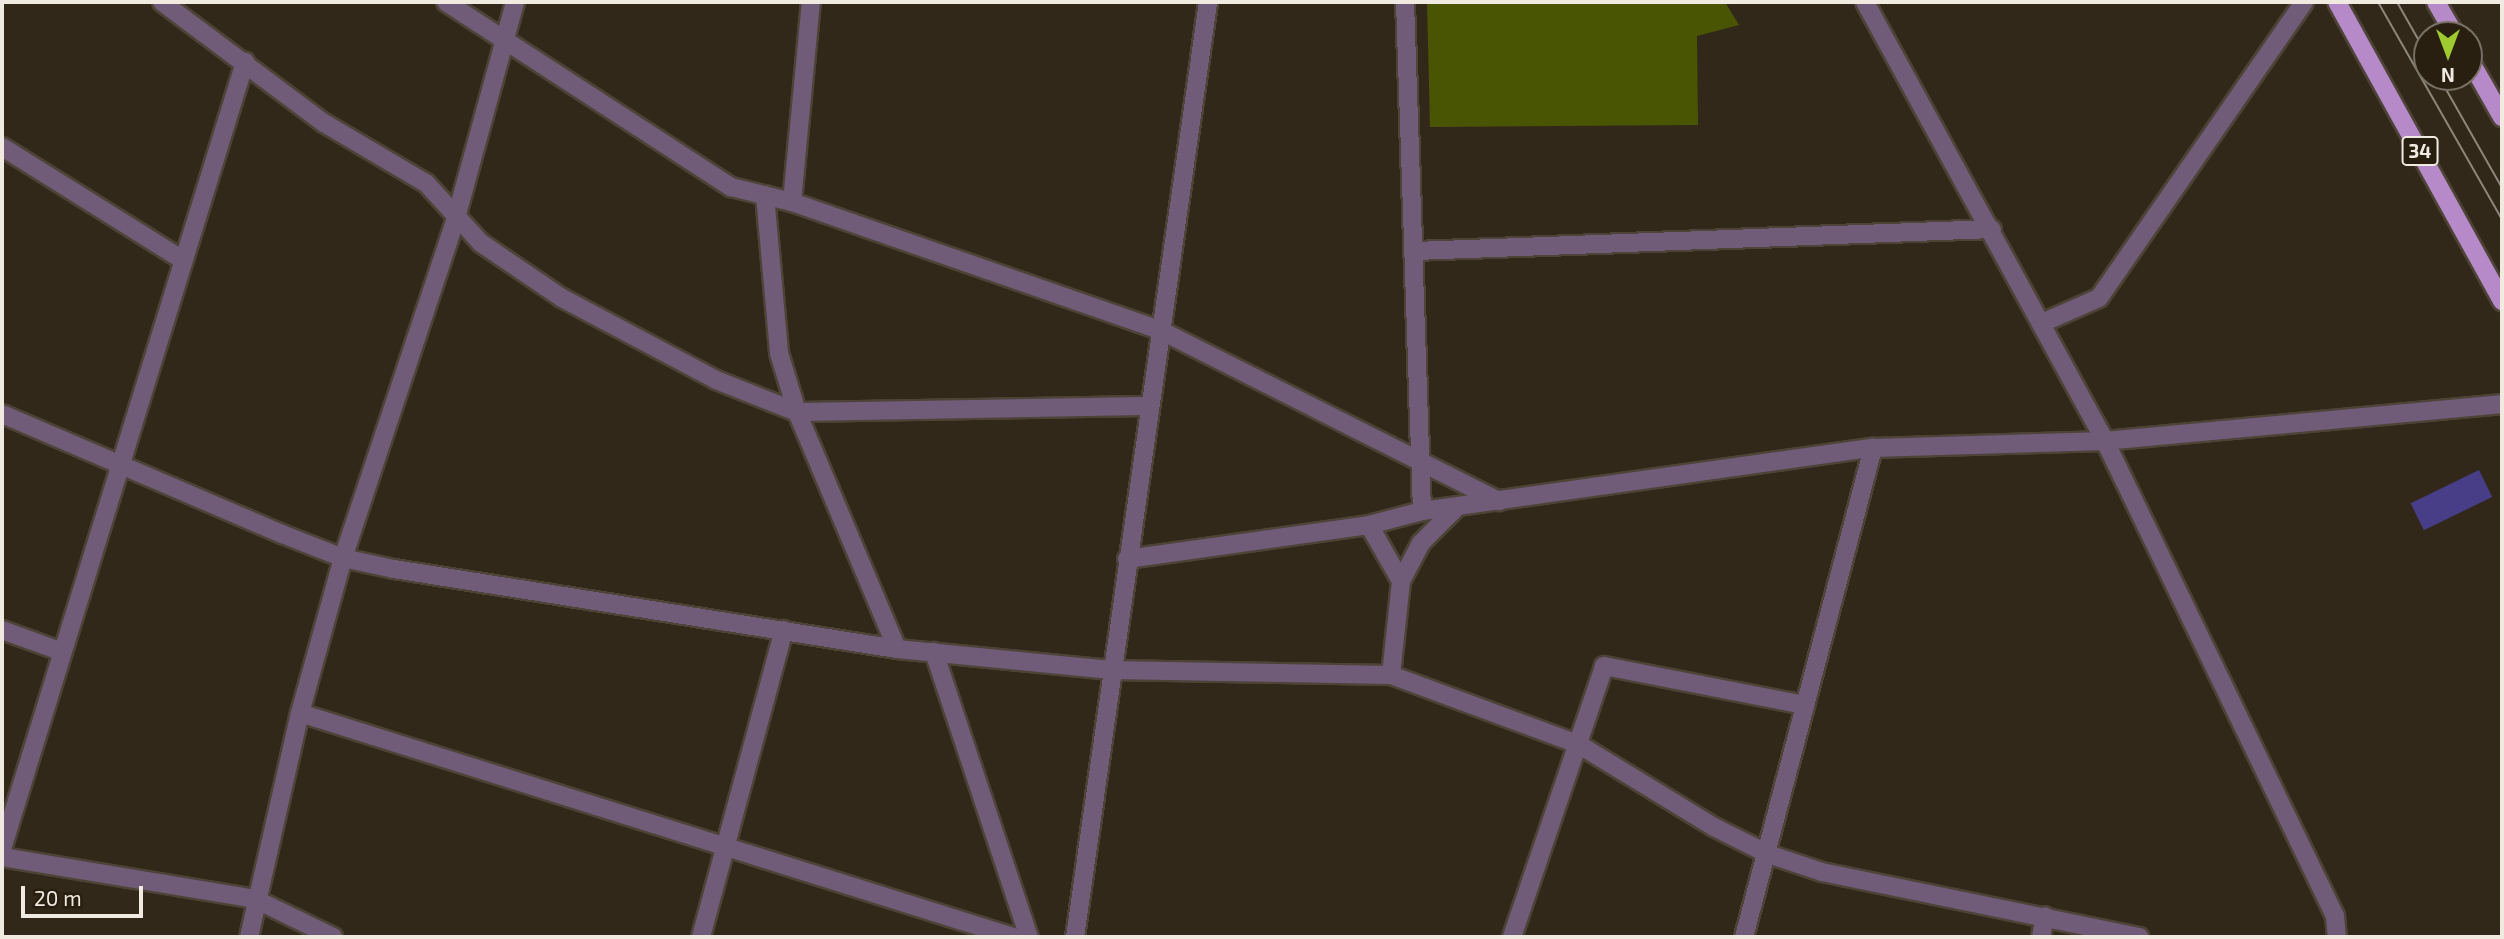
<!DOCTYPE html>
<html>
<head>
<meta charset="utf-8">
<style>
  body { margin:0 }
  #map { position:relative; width:2504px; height:939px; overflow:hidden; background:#32281a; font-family:"Exo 2",sans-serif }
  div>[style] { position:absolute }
  .green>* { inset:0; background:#4a5503 }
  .building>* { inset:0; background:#483e87; transform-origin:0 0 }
  .roads { filter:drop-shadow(2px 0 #4d4336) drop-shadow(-2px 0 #4d4336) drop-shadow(0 2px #4d4336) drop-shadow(0 -2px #4d4336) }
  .minor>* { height:18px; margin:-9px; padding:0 9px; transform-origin:9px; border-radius:9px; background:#705b79 }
  .major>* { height:18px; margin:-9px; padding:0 9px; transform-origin:9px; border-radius:9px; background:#b68ac8 }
  .tram>* { height:2px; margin:-1px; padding:0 1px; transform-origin:1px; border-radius:1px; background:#8e867a }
  span { translate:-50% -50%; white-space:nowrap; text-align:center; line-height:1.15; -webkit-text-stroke:5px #281f11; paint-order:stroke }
  .shield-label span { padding:2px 5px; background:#281f11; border:2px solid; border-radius:5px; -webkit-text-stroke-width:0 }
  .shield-label { font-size:19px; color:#f1eae1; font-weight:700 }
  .frame { position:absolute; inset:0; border:4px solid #f1eae1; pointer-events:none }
  .north { position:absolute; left:2413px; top:21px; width:70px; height:70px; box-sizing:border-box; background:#281f11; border:2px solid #787064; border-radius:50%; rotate:180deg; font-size:19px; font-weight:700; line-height:28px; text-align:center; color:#f1eae1 }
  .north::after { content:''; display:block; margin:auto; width:24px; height:32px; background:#9eca2f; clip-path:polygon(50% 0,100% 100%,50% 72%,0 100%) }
  .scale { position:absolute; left:21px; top:886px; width:122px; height:32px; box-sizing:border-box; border:4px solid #f1eae1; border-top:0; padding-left:9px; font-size:21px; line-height:24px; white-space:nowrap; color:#f1eae1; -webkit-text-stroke:5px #281f11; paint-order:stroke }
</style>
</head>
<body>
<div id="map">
  <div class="green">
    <div style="clip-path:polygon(1427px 2px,1725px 2px,1739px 25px,1697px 36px,1698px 125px,1430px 127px)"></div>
  </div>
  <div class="building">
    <div style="left:2479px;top:470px;width:30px;height:76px;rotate:64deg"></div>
  </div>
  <div class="roads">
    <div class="minor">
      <div style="left:162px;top:2px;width:202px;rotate:36.8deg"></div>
      <div style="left:324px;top:123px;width:118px;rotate:30.5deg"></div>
      <div style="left:426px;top:183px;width:81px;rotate:47.5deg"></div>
      <div style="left:481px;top:243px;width:98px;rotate:34.2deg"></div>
      <div style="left:562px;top:298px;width:174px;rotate:28deg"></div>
      <div style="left:716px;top:380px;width:87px;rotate:21.6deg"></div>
      <div style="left:797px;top:412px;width:352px;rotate:-1deg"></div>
      <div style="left:446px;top:2px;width:340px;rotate:33deg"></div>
      <div style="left:731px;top:187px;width:63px;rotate:13.8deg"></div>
      <div style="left:792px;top:202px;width:390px;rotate:19.2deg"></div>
      <div style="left:1160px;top:330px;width:380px;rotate:26.8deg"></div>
      <div style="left:1405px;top:2px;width:509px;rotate:88.09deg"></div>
      <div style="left:1865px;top:2px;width:500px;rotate:61.33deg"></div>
      <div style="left:2105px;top:441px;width:528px;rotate:64.16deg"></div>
      <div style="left:2335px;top:916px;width:21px;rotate:85deg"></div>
      <div style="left:2px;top:147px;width:211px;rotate:32deg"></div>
      <div style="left:765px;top:195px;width:159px;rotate:84.9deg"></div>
      <div style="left:779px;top:353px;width:62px;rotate:73deg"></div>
      <div style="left:797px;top:412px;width:257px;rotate:67.1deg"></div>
      <div style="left:792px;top:202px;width:201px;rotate:-84.6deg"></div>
      <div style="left:1415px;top:251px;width:577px;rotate:-2.18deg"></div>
      <div style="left:2042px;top:323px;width:62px;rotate:-23.7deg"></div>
      <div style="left:2099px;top:298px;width:360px;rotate:-55.3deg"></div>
      <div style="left:2px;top:414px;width:305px;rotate:23.2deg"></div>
      <div style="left:282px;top:534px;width:66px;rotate:21.5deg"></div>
      <div style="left:343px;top:558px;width:52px;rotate:12.2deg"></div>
      <div style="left:394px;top:569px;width:509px;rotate:9.04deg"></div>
      <div style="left:897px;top:649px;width:215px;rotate:5.6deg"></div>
      <div style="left:1111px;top:670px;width:280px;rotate:1deg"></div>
      <div style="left:1391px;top:675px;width:199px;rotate:20.3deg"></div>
      <div style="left:1578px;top:744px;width:159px;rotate:31.4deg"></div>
      <div style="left:1714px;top:827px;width:60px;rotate:26.6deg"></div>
      <div style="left:1768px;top:854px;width:57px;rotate:18.4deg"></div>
      <div style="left:1822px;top:872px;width:324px;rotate:11.6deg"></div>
      <div style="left:1369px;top:525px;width:64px;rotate:60.3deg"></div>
      <div style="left:1127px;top:559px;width:244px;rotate:-8deg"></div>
      <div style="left:1369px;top:525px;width:55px;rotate:-14.8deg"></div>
      <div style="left:1422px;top:511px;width:455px;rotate:-8deg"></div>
      <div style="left:1873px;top:448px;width:232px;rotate:-1.7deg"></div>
      <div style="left:2105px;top:441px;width:399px;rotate:-5.3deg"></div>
      <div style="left:2px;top:630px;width:62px;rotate:19.9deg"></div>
      <div style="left:934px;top:652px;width:300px;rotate:71.6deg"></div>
      <div style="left:1391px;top:675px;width:95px;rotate:-83.9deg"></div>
      <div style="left:1401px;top:581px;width:43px;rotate:-62.2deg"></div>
      <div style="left:1421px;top:543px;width:51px;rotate:-45deg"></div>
      <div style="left:300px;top:713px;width:747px;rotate:17.44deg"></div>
      <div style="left:2px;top:849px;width:824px;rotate:-72.84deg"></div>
      <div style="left:2px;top:857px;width:256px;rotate:9.4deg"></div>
      <div style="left:255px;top:899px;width:87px;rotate:26deg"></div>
      <div style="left:249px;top:937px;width:230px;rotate:-77.2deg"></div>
      <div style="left:300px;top:713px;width:161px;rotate:-74.5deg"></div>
      <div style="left:343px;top:558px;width:358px;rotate:-71.6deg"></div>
      <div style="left:456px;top:218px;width:224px;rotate:-74.7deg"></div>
      <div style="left:701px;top:937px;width:318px;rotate:-74.9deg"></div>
      <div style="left:1075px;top:937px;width:944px;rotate:-81.9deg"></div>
      <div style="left:1512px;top:937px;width:286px;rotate:-71.2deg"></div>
      <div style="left:1604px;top:666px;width:205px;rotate:11deg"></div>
      <div style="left:1744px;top:937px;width:506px;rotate:-75.22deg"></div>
      <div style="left:2041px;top:937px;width:21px;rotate:-79deg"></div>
    </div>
    <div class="major">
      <div style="left:2337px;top:2px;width:342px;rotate:61.1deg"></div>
      <div style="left:2436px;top:2px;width:38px;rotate:60deg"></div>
      <div style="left:2469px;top:59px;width:67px;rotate:60.4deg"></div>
    </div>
  </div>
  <div class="tram">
    <div style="left:2378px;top:2px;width:250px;rotate:60.3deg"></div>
    <div style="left:2397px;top:2px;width:61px;rotate:60.5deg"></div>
    <div style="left:2439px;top:77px;width:128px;rotate:60.4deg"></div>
  </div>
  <div class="shield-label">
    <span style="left:2420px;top:151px">34</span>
  </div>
  <div class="frame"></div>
  <div class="north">N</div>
  <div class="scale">20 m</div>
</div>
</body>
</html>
